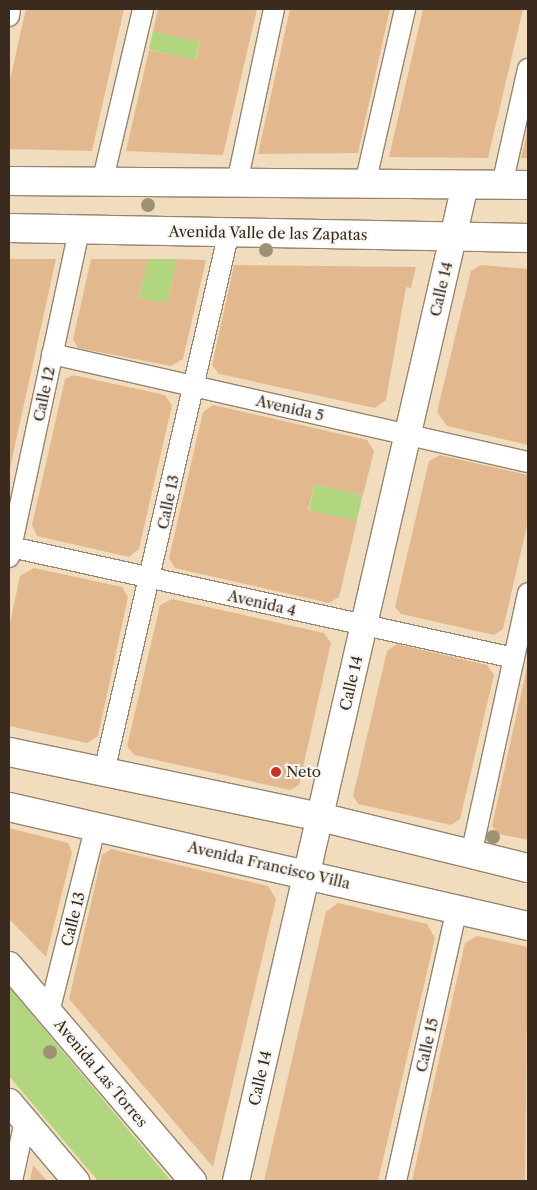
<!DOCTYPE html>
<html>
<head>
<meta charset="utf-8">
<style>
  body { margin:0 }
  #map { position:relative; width:537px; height:1190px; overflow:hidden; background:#f1ddbe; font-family:"Libre Caslon Text",serif }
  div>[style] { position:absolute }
  .green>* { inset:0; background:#b2d67f; transform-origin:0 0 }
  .building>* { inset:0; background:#e2b98f }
  .roads { filter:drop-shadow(1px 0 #96846e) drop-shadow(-1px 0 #96846e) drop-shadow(0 1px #96846e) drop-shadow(0 -1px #96846e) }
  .minor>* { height:20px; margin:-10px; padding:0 10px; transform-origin:10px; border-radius:10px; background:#fff }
  .tertiary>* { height:26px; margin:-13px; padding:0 13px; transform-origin:13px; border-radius:13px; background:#fff }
  .secondary>* { height:28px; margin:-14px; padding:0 14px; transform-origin:14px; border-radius:14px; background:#fff }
  .trees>* { width:14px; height:14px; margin:-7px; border-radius:50%; background:#9d9273 }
  .dots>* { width:14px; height:14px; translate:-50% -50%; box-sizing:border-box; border:2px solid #f6f6f2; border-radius:50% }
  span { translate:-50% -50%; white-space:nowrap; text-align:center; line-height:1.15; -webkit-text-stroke:4px #f6f6f2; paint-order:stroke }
  .street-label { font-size:15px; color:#3b2a1e }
  .poi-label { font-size:15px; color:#3b2a1e }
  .left { translate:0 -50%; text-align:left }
  .frame { position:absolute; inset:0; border:10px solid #3b2a1e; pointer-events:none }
</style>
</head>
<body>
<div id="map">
  <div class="green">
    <div style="left:153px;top:31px;width:48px;height:19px;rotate:13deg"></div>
    <div style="clip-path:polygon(148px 259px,177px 259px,167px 303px,139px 298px)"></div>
    <div style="left:315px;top:484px;width:49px;height:27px;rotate:13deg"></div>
    <div style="clip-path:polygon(9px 987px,171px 1181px,98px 1181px,9px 1076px)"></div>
  </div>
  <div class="building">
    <div style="clip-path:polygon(26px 9px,124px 9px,92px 151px,9px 149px,9px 84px)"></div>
    <div style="clip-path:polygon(158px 9px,257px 9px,223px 155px,126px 151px,149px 50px,196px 60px,200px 42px,153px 31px)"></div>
    <div style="clip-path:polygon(290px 9px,390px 9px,358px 153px,258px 154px)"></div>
    <div style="clip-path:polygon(423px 9px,523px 9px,488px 158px,389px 157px)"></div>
    <div style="clip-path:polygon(527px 129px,528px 158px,521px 158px,526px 137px)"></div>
    <div style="clip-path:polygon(9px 259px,56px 259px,10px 468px,9px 468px)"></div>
    <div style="clip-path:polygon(91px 259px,148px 259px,139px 298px,167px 303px,177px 259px,206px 260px,183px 359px,171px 366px,78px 348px,73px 339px)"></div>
    <div style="clip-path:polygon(234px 265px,416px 267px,411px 288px,406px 287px,386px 400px,375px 408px,219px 374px,212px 365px)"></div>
    <div style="clip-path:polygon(481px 265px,528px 269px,528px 445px,447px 426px,437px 412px,471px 271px)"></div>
    <div style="clip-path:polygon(73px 375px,165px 395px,172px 405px,139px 549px,129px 557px,37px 536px,32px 525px,65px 379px)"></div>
    <div style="clip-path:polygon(213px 405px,367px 440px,374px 451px,363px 495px,315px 484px,308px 510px,357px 521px,339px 597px,329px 603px,175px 568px,169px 558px,203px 412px)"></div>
    <div style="clip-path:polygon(440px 455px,528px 475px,528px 521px,503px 629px,494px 635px,401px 614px,395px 607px,429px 461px)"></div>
    <div style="clip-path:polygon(34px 568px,122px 587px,128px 597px,98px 736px,87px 743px,9px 726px,9px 628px,20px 576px)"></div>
    <div style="clip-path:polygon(172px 599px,324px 633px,331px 643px,299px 785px,290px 790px,134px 755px,127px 746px,160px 605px)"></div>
    <div style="clip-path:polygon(397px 644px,487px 665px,494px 675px,460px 819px,451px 825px,358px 804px,353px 796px,387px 651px)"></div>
    <div style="clip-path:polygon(527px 667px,528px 668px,528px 840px,499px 834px,492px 826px)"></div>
    <div style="clip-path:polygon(9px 828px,68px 843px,72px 853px,46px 957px,9px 919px)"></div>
    <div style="clip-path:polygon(111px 849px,268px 886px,276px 899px,213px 1167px,69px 999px,102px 855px)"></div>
    <div style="clip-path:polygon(338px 903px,427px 924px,435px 938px,378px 1181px,264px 1181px,326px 912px)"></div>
    <div style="clip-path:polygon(477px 936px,528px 947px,525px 1181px,412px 1181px,465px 943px)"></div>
    <div style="clip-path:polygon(33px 1166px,35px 1167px,47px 1181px,30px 1181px)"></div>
  </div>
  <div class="roads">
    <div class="minor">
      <div style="left:9px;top:16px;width:7px;rotate:-82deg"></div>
      <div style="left:102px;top:183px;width:179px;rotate:-76.7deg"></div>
      <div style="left:237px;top:183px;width:178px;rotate:-78deg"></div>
      <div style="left:365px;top:184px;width:180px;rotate:-77.1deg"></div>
      <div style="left:502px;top:185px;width:119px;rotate:-77.4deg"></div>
      <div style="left:52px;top:354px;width:488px;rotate:12.8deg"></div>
      <div style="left:11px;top:547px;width:515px;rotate:12.44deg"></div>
      <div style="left:9px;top:557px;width:333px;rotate:-77.9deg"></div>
      <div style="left:104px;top:772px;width:554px;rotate:-76.97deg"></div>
      <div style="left:471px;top:855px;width:268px;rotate:-77.7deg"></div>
      <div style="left:49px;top:1012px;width:193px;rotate:-75.9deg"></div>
      <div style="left:12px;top:1181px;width:61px;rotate:-77.8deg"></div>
      <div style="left:396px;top:1181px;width:280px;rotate:-77.4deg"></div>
    </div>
    <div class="tertiary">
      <div style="left:9px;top:965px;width:284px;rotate:49.6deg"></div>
      <div style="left:9px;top:1102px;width:104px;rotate:49.7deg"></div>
      <div style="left:236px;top:1181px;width:1022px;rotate:-77.05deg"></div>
    </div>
    <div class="secondary">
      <div style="left:9px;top:181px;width:519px;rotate:0.44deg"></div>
      <div style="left:9px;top:228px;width:519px;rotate:1.1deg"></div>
      <div style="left:9px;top:752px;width:318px;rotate:11.8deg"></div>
      <div style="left:320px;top:817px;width:214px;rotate:13.8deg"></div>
      <div style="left:9px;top:807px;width:532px;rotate:12.91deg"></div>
    </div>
  </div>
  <div class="trees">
    <div style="left:148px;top:205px"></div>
    <div style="left:266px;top:250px"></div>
    <div style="left:493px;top:837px"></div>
    <div style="left:50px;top:1052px"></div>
  </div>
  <div class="dots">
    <div style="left:276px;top:772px;background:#c8321e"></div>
  </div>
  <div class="street-label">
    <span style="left:268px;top:233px;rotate:1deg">Avenida Valle de las Zapatas</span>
    <span style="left:441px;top:289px;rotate:-77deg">Calle 14</span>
    <span style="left:44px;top:394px;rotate:-78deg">Calle 12</span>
    <span style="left:290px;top:408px;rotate:13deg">Avenida 5</span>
    <span style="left:168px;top:502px;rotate:-78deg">Calle 13</span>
    <span style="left:262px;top:603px;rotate:13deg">Avenida 4</span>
    <span style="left:351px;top:683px;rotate:-77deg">Calle 14</span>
    <span style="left:269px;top:865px;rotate:13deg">Avenida Francisco Villa</span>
    <span style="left:73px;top:919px;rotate:-76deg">Calle 13</span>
    <span style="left:427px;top:1045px;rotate:-77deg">Calle 15</span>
    <span style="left:101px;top:1073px;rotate:50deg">Avenida Las Torres</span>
    <span style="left:260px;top:1078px;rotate:-77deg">Calle 14</span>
  </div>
  <div class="poi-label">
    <span class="left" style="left:286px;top:772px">Neto</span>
  </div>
  <div class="frame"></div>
</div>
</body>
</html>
